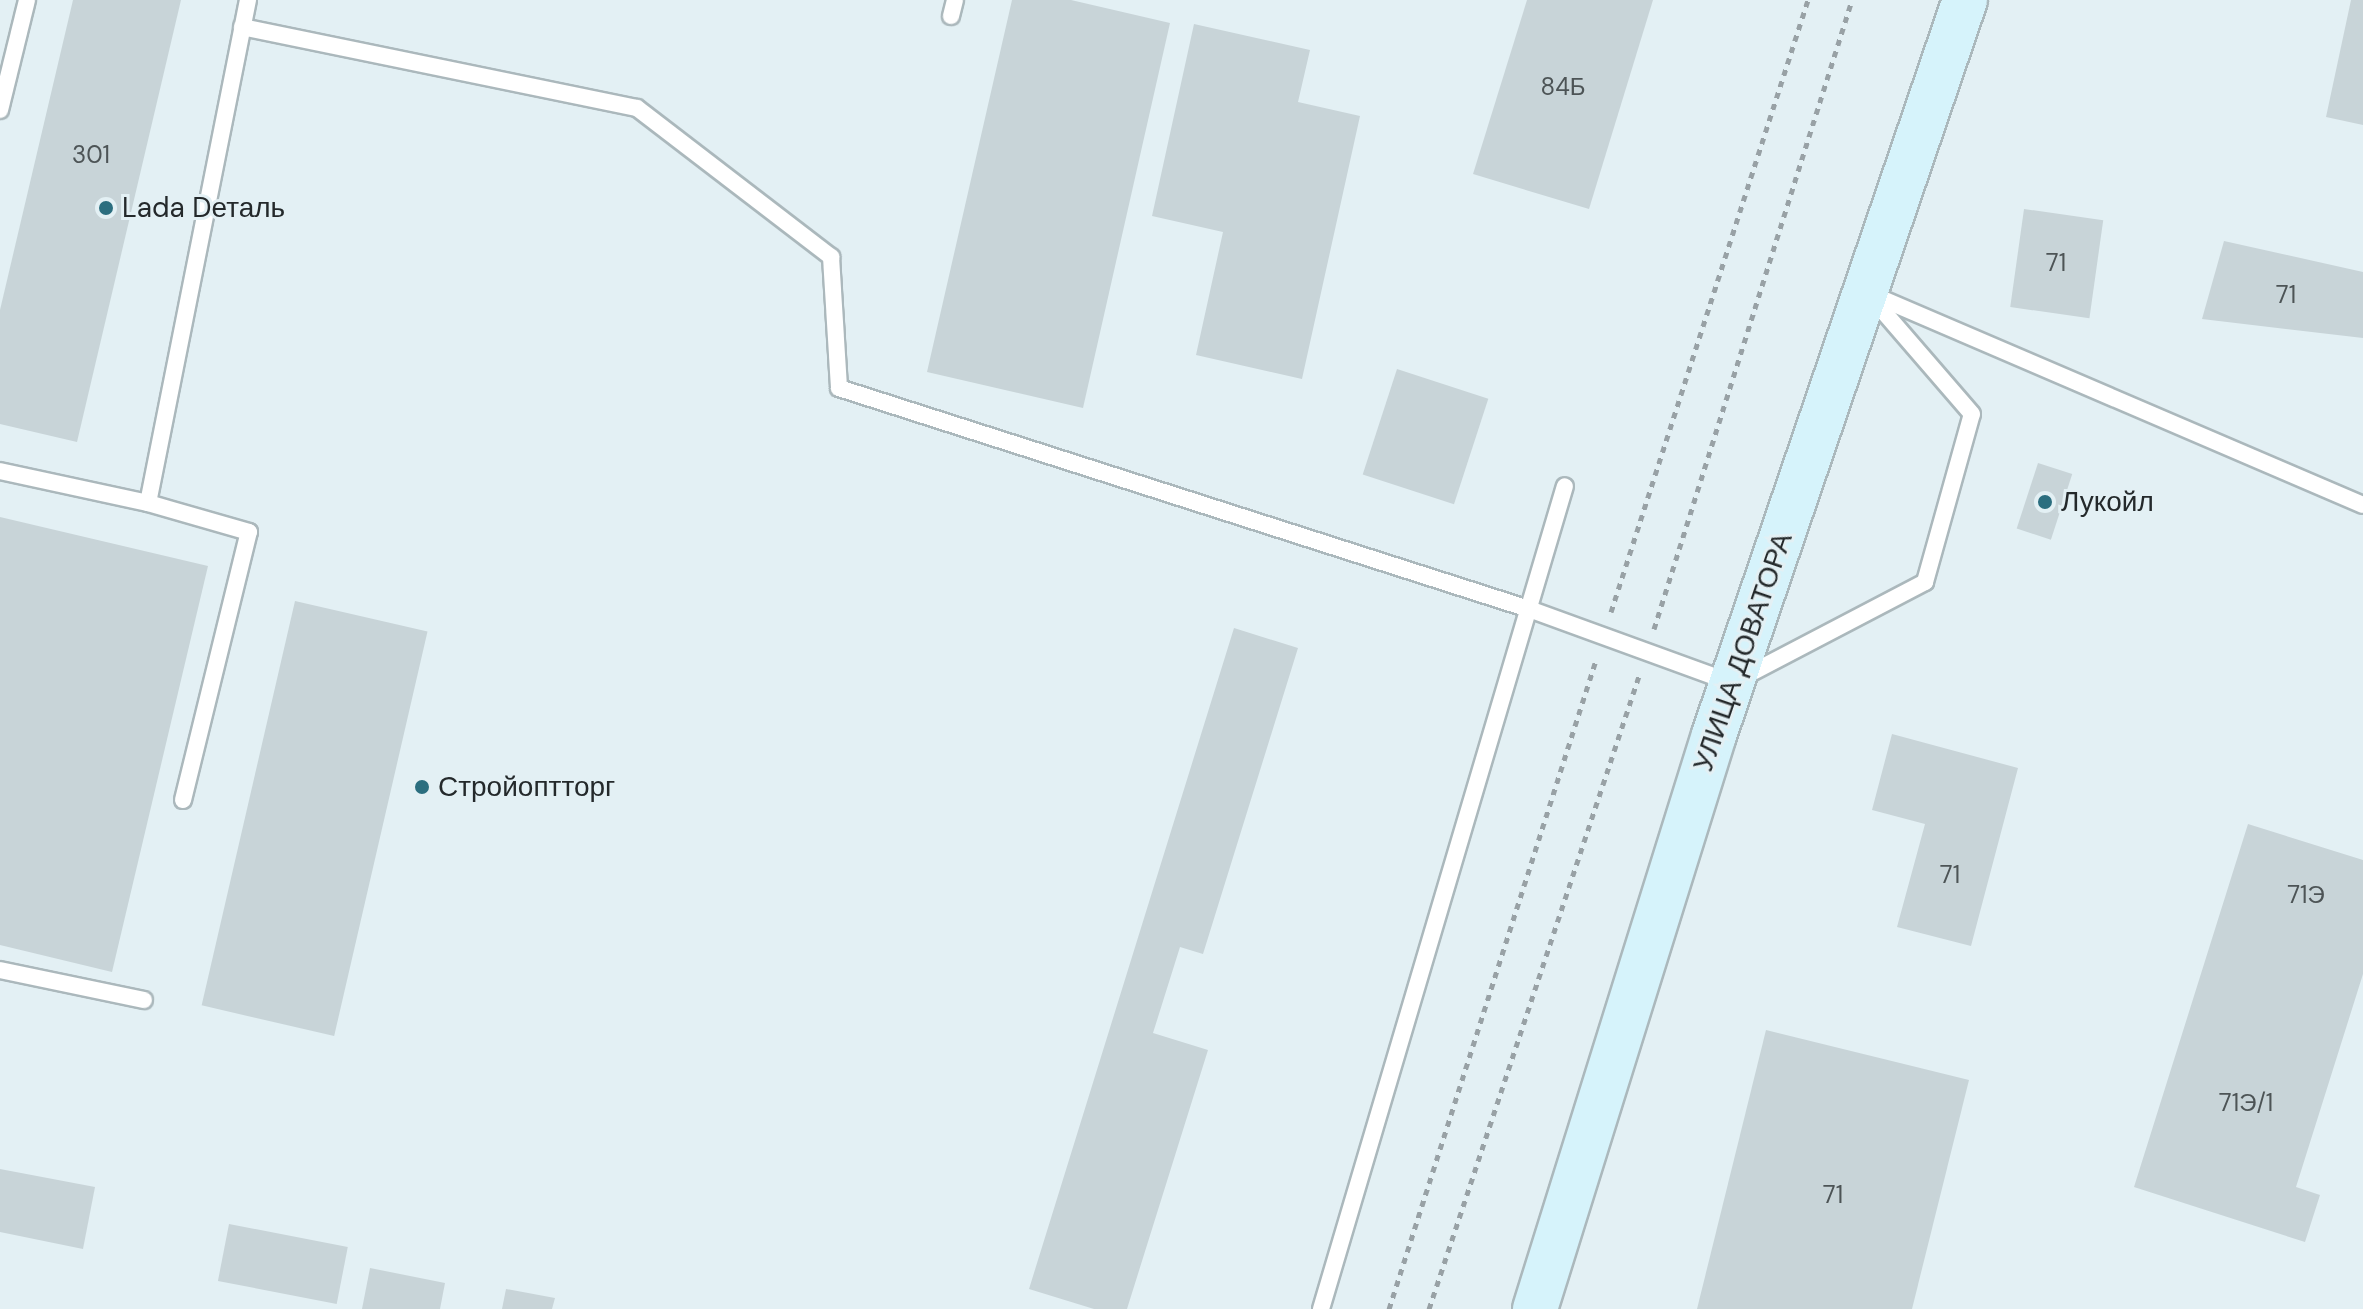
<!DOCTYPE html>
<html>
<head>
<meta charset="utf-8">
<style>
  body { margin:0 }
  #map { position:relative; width:2363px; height:1309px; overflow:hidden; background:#e3f0f4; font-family:"DM Sans",sans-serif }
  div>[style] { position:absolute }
  .building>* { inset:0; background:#c8d4d8; transform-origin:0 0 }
  .path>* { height:5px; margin-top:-2.5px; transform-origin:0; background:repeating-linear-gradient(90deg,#98a1a5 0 6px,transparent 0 12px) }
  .roads { filter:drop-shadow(2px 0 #abb8bc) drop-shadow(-2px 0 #abb8bc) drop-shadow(0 2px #abb8bc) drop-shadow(0 -2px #abb8bc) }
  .service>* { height:16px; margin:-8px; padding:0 8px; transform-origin:8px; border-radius:8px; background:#fff }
  .secondary>* { height:44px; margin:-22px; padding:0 22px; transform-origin:22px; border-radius:22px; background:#d6f3fb }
  .dots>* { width:22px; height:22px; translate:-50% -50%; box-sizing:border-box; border:4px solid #e3f0f4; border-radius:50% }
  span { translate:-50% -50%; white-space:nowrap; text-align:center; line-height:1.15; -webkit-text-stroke:6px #e3f0f4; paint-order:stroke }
  .number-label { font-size:24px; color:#4d5456 }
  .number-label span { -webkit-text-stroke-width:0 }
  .poi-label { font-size:28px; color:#24292b }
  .left { translate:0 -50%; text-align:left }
  .street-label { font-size:28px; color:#24292b }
</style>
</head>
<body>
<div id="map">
  <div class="building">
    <div style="clip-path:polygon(73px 0,181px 0,77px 442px,0 424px,0 310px)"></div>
    <div style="clip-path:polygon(1012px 0,1071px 0,1170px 23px,1083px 408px,927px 372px)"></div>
    <div style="clip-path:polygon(1527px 0,1653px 0,1589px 209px,1473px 174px)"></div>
    <div style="clip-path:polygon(2351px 0,2363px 0,2363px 125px,2326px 117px)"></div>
    <div style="clip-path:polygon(1194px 24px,1310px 50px,1298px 102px,1360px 116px,1302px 379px,1196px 355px,1223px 232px,1152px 216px)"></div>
    <div style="left:2024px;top:209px;width:80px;height:99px;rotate:8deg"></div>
    <div style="clip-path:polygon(2224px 241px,2363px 272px,2363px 338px,2202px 319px)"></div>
    <div style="left:1397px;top:369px;width:96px;height:111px;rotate:18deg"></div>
    <div style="left:2038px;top:463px;width:36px;height:69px;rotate:18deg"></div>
    <div style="clip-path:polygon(0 517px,208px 566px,112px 972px,0 945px)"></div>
    <div style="left:295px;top:601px;width:136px;height:415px;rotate:13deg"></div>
    <div style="clip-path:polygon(1234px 628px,1298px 648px,1203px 954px,1180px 947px,1153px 1033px,1208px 1050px,1127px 1309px,1094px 1309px,1029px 1289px)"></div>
    <div style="clip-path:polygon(1892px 734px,2018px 768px,1971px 946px,1897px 927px,1925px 824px,1872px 810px)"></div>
    <div style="clip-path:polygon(2248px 824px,2363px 860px,2363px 974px,2296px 1187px,2320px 1195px,2305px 1242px,2134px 1187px)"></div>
    <div style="clip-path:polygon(1766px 1030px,1969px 1080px,1912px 1309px,1697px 1309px)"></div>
    <div style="clip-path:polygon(0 1169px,95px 1187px,83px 1249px,0 1232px)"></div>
    <div style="left:229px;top:1224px;width:121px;height:58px;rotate:11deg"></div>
    <div style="clip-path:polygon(370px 1268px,445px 1283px,440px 1309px,362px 1309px)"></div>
    <div style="clip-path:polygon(506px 1289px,555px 1298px,552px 1309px,502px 1309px)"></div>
  </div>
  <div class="path">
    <div style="left:1611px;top:612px;width:643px;rotate:-72.16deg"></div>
    <div style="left:1654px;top:629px;width:659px;rotate:-72.53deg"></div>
    <div style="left:1389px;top:1309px;width:681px;rotate:-72.31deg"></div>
    <div style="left:1429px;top:1309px;width:667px;rotate:-71.65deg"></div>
  </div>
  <div class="roads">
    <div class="service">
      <div style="left:951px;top:16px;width:16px;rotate:-76deg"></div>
      <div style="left:242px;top:27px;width:403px;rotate:11.6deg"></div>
      <div style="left:637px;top:108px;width:245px;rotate:37.5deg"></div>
      <div style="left:831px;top:257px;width:131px;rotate:86.5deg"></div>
      <div style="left:839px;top:388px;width:725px;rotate:17.76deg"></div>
      <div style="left:1529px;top:609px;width:216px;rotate:20deg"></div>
      <div style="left:1732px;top:683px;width:218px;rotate:-27.6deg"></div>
      <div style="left:1925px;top:582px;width:174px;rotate:-74.4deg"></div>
      <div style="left:1972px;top:414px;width:156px;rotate:-130.8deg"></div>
      <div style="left:0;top:110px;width:113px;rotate:-76.2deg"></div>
      <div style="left:1871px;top:294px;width:535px;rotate:23.21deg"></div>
      <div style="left:0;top:471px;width:151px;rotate:12.2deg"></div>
      <div style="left:183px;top:800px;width:276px;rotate:-76.2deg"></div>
      <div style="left:249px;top:532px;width:105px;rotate:-164deg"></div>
      <div style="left:148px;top:503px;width:513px;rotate:-78.76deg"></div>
      <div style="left:0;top:970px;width:147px;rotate:11.8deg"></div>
      <div style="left:1321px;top:1309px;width:858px;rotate:-73.49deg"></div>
    </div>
    <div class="secondary">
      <div style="left:1535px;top:1309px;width:601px;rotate:-72.68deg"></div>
      <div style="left:1714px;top:735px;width:777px;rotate:-71.15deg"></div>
    </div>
  </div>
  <div class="dots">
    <div style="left:106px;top:208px;background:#2b6e7f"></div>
    <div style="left:2045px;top:502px;background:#2b6e7f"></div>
    <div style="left:422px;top:787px;background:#2b6e7f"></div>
  </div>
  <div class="number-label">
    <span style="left:1563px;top:87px">84Б</span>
    <span style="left:91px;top:155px">301</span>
    <span style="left:2056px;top:263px">71</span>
    <span style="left:2286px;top:295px">71</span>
    <span style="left:1950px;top:875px">71</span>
    <span style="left:2306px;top:895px">71Э</span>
    <span style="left:2246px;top:1103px">71Э/1</span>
    <span style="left:1833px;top:1195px">71</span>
  </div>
  <div class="poi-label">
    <span class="left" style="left:122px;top:208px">Lada Dеталь</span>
    <span class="left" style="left:2061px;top:502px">Лукойл</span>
    <span class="left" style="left:438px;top:787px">Стройоптторг</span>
  </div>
  <div class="street-label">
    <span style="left:1743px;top:652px;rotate:-71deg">УЛИЦА ДОВАТОРА</span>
  </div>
</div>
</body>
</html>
